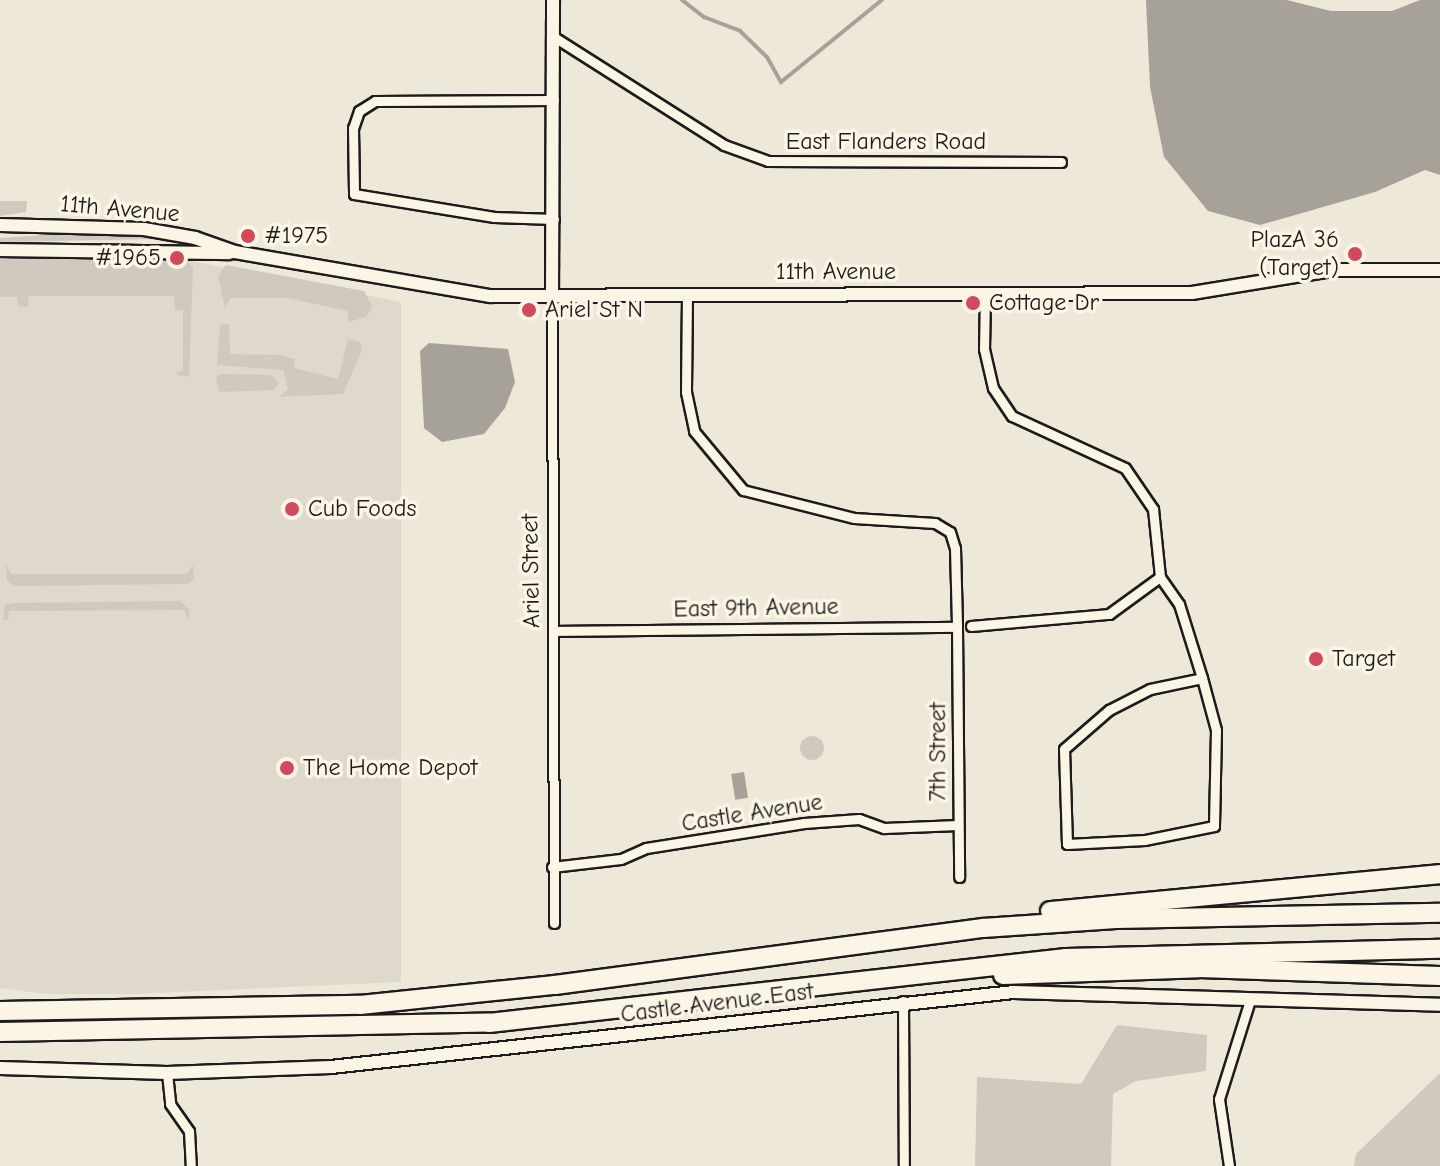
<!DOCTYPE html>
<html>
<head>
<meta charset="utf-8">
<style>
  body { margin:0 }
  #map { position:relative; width:1440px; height:1166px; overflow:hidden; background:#eee8d9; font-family:"Comic Neue",sans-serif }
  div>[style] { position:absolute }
  .built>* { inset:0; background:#ded9cb }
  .green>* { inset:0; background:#cfcabd }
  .round { border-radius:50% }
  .water>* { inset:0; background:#a7a299; transform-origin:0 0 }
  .stream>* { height:4px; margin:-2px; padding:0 2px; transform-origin:2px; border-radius:2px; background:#a7a299 }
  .roads { filter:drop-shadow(2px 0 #1c1c1c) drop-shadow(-2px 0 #1c1c1c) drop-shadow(0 2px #1c1c1c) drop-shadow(0 -2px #1c1c1c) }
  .minor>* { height:9px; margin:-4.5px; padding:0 4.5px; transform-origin:4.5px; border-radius:4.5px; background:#fcf5e5 }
  .tertiary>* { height:12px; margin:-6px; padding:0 6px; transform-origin:6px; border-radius:6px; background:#fcf5e5 }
  .motorway>* { height:18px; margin:-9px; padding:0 9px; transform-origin:9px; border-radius:9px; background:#fcf5e5 }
  .dots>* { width:22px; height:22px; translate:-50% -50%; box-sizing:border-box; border:4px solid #fcf5e5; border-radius:50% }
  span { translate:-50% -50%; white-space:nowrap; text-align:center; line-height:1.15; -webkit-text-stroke:7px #fcf5e5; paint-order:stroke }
  .street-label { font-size:24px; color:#1c1c1c }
  .poi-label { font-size:24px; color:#1c1c1c }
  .left { translate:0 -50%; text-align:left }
  .right { translate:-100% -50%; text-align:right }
</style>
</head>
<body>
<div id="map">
  <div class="built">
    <div style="clip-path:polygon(176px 258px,401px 302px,401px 982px,134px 994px,46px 994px,0 988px,0 260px)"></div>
  </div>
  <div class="green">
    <div style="clip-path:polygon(0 201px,27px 201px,26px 212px,0 216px)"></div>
    <div style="clip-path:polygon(90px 232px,160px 239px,0 242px,0 238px)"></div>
    <div style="clip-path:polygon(138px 256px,187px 261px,193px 268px,189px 377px,175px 374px,183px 370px,183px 310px,175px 310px,174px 296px,29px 296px,28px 307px,18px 306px,17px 297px,0 297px,0 257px)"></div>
    <div style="clip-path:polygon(226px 265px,364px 291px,372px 307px,366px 317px,348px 322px,348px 311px,287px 298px,230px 298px,225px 308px,218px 276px)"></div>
    <div style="clip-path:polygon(229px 324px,230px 354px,279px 355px,295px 359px,294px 368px,338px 379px,348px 339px,360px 342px,362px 350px,343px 394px,279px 397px,288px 389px,283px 370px,217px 365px,220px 325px)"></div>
    <div style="clip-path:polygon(220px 374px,272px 375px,279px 383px,273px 390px,219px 392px,216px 377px)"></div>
    <div style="clip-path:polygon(6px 564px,11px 574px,187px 574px,193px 565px,194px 579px,188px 584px,14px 586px,7px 580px)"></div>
    <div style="clip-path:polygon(180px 601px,190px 610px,188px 620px,184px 610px,9px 611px,8px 620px,3px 620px,5px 605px,13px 603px)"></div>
    <div class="round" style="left:800px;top:736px;width:24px;height:24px"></div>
    <div style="clip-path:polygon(1117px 1025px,1207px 1035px,1206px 1071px,1136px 1081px,1113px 1094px,1111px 1166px,975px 1166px,977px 1077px,1081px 1084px)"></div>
    <div style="clip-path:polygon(1440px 1073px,1440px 1166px,1354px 1166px,1356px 1154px)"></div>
  </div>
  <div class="water">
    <div style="clip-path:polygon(1146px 0,1287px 0,1331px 11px,1392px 11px,1420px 0,1440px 0,1440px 175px,1425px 170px,1375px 192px,1260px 225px,1208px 211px,1164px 157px,1150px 87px)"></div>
    <div style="clip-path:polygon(429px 343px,508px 349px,515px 382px,505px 408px,484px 434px,442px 442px,424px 428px,420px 351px)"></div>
    <div style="left:744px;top:772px;width:26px;height:13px;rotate:81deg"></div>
  </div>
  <div class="stream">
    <div style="left:682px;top:0;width:28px;rotate:38deg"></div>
    <div style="left:704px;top:17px;width:39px;rotate:21deg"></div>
    <div style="left:740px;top:31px;width:37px;rotate:44deg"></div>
    <div style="left:767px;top:57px;width:29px;rotate:61deg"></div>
    <div style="left:781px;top:82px;width:130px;rotate:-39.1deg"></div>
  </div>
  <div class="roads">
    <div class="minor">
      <div style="left:554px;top:37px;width:201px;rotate:32.4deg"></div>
      <div style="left:724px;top:145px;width:47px;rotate:20deg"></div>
      <div style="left:768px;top:161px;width:293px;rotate:0.2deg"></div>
      <div style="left:554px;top:100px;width:179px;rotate:179.7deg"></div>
      <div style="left:375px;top:101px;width:19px;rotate:148deg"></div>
      <div style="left:359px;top:111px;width:18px;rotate:109deg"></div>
      <div style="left:353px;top:128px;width:66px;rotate:89.1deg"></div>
      <div style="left:354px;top:194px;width:142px;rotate:9.3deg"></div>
      <div style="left:494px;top:217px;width:60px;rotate:1.9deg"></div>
      <div style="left:985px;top:293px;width:56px;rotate:91deg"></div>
      <div style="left:984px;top:349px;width:40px;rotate:77deg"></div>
      <div style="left:993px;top:388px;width:34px;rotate:56deg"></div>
      <div style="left:1012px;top:416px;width:124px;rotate:24.7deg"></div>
      <div style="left:1125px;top:468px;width:50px;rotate:55.7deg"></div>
      <div style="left:1153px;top:509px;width:68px;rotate:84.1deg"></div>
      <div style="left:687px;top:295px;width:97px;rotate:90.6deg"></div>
      <div style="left:686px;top:392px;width:40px;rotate:78deg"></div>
      <div style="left:694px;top:431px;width:77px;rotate:50.3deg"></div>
      <div style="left:743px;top:490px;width:114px;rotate:14.2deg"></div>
      <div style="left:854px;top:518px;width:81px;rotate:3.5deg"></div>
      <div style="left:935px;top:523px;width:17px;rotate:31deg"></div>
      <div style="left:950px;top:532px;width:17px;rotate:73deg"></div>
      <div style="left:955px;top:548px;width:79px;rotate:88.5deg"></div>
      <div style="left:957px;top:627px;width:250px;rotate:89.5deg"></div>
      <div style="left:552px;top:298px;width:625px;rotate:89.82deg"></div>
      <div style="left:1160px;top:577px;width:33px;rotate:55deg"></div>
      <div style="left:1179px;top:604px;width:77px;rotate:72.7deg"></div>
      <div style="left:971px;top:626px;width:139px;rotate:-5deg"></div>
      <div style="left:1109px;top:614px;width:63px;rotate:-36deg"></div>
      <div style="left:554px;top:631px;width:403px;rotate:-0.6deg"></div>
      <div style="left:1202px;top:678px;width:54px;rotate:74.9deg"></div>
      <div style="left:1216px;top:730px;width:96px;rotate:91.2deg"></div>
      <div style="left:1214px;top:826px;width:70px;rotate:168.5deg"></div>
      <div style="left:1145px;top:840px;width:78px;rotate:177.1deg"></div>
      <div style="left:1067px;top:844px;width:95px;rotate:-91.8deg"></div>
      <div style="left:1064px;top:749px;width:60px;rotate:-40.9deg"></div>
      <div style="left:1109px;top:710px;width:46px;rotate:-27.1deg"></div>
      <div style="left:1150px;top:689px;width:53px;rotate:-11.9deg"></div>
      <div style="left:552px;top:867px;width:69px;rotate:-6.6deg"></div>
      <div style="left:621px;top:859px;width:27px;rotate:-24deg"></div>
      <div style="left:646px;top:848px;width:160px;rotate:-9deg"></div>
      <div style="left:804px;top:823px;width:55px;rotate:-4.2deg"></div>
      <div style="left:859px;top:819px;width:27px;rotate:20deg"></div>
      <div style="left:884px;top:828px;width:74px;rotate:-2.3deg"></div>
      <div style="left:903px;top:1001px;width:165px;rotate:89.7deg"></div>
      <div style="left:167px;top:1073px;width:31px;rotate:84deg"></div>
      <div style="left:170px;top:1104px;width:33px;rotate:55deg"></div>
      <div style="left:189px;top:1131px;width:35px;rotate:87deg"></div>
      <div style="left:1229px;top:1166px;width:68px;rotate:-98.5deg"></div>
      <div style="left:1219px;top:1099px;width:104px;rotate:-72.6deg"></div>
    </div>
    <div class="tertiary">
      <div style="left:0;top:225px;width:144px;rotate:1.6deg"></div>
      <div style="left:144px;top:229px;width:52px;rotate:10deg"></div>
      <div style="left:195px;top:238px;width:42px;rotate:19.3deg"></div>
      <div style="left:235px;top:252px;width:259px;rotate:9.8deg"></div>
      <div style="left:490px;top:296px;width:702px;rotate:-0.24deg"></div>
      <div style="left:1192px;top:293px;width:143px;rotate:-9.3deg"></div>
      <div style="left:1333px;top:270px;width:107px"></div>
      <div style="left:0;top:250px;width:229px;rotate:0.8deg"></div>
      <div style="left:552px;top:298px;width:298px;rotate:-89.8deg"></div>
      <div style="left:0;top:1068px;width:167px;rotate:1.7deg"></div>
      <div style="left:167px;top:1073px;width:164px;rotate:-2.1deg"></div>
      <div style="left:331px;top:1067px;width:687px;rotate:-6.27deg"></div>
      <div style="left:1014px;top:992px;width:426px;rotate:1.7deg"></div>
    </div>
    <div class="motorway">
      <div style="left:1050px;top:911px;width:392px;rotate:-5.4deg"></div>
      <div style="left:1003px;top:975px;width:196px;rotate:-2deg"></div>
      <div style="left:1199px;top:968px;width:241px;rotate:1.9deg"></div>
      <div style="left:0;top:1011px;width:360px;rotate:-1deg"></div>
      <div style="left:360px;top:1005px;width:196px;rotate:-5.9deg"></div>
      <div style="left:555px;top:985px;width:432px;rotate:-7.6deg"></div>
      <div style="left:983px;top:928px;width:133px;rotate:-3.9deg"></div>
      <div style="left:1116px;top:919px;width:324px;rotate:-1.1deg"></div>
      <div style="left:0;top:1032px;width:489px;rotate:-1.1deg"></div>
      <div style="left:489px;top:1023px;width:581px;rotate:-6.43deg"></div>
      <div style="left:1066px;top:958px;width:374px;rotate:-1.4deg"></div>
    </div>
  </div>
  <div class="dots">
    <div style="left:248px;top:236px;background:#d1495b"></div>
    <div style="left:1355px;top:254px;background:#d1495b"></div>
    <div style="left:177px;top:258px;background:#d1495b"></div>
    <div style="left:973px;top:303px;background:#d1495b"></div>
    <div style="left:529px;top:310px;background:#d1495b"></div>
    <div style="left:292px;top:509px;background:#d1495b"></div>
    <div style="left:1316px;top:659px;background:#d1495b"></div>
    <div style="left:287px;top:768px;background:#d1495b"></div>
  </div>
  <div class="street-label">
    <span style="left:886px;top:142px">East Flanders Road</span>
    <span style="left:120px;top:209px;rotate:5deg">11th Avenue</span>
    <span style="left:836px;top:272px">11th Avenue</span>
    <span style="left:531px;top:571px;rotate:-91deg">Ariel Street</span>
    <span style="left:756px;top:608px;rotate:-1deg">East 9th Avenue</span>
    <span style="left:938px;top:752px;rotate:-90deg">7th Street</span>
    <span style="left:752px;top:813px;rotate:-9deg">Castle Avenue</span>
    <span style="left:717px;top:1003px;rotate:-7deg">Castle Avenue East</span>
  </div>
  <div class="poi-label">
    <span class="left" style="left:264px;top:236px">#1975</span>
    <span class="right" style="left:1339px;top:254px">PlazA 36<br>(Target)</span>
    <span class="right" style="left:161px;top:258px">#1965</span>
    <span class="left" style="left:989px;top:303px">Cottage Dr</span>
    <span class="left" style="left:545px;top:310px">Ariel St N</span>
    <span class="left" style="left:308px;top:509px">Cub Foods</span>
    <span class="left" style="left:1332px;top:659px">Target</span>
    <span class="left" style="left:303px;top:768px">The Home Depot</span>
  </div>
</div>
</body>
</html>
